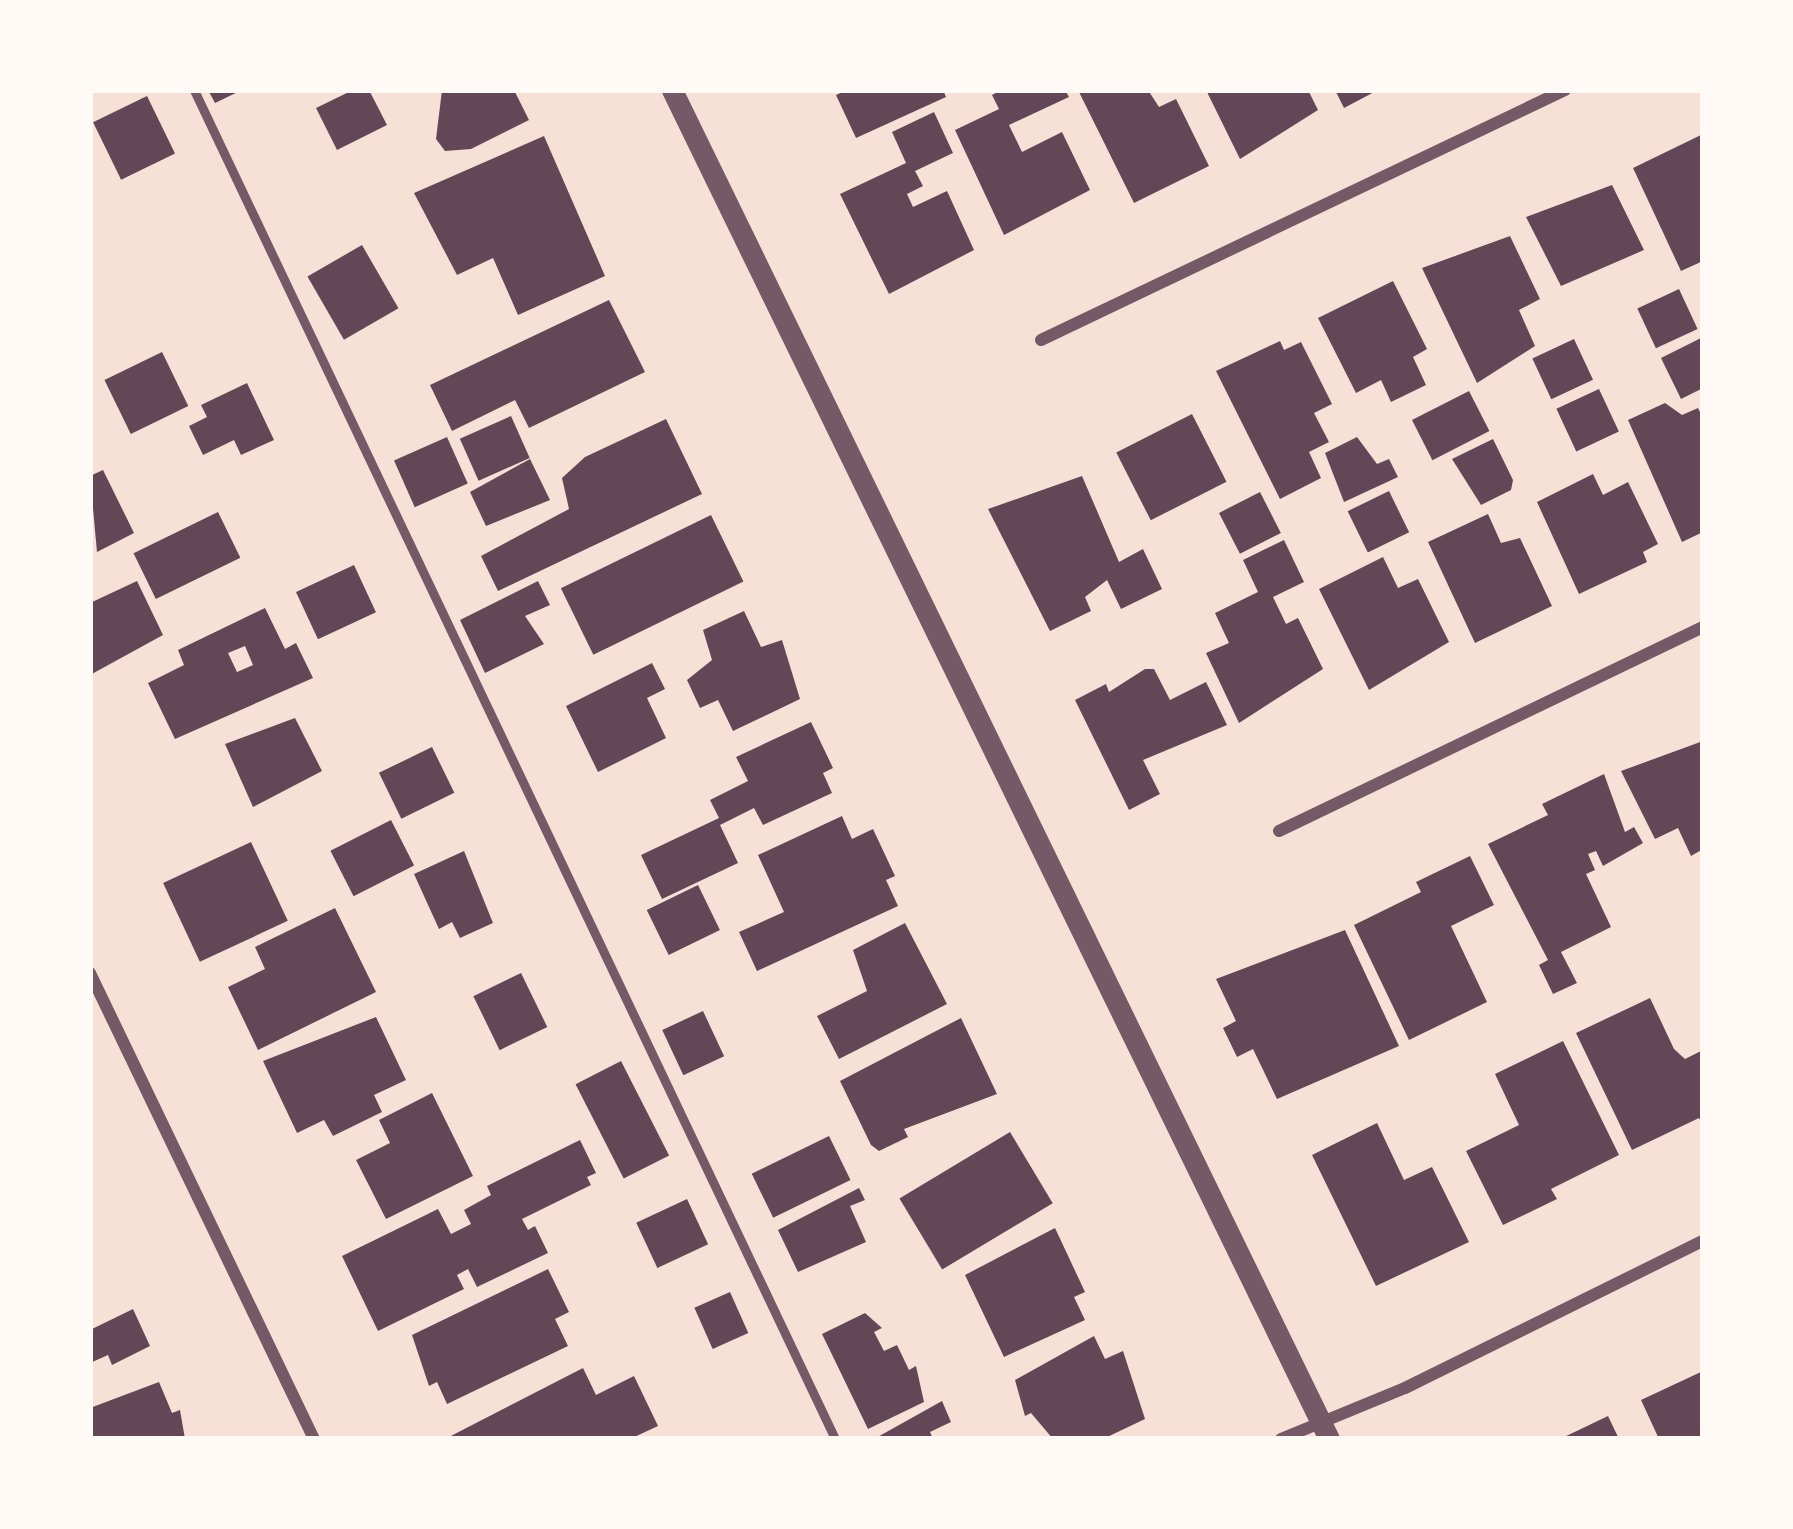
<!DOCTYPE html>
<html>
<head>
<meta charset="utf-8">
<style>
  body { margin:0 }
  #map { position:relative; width:1793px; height:1529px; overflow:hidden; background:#f7e1d7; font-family:"Sofia Sans Condensed",sans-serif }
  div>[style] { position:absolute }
  .building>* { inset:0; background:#644757; transform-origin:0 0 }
  .service>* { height:9px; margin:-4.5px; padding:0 4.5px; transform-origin:4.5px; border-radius:4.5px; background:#755966 }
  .minor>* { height:12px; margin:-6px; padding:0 6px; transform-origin:6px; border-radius:6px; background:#755966 }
  .tertiary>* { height:21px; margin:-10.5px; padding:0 10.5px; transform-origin:10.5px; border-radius:10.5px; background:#755966 }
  span { translate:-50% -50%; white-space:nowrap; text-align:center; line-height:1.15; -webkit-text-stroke:12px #fffaf5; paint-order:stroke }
  .frame { position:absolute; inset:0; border:93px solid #fffaf5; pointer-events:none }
</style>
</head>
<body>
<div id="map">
  <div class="building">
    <div style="clip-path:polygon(208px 90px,242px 90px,215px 103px)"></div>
    <div style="clip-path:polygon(353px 90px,369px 90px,387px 125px,337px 150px,316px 108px)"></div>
    <div style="clip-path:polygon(442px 90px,514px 90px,529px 120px,471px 149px,445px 151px,436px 139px)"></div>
    <div style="clip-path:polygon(847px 90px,943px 90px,946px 97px,856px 138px,836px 95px)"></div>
    <div style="clip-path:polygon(1001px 90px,1065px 90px,1069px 97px,1009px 125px,1022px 152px,1062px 132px,1090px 190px,1004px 235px,955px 130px,999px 109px,992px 95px)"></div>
    <div style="clip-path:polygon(1078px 90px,1148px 90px,1159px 107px,1176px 99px,1209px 166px,1134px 203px)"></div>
    <div style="clip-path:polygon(1206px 90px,1308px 90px,1318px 110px,1240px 159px)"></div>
    <div style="clip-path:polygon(1335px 90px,1378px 90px,1344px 108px)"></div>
    <div style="left:147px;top:96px;width:64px;height:60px;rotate:64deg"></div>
    <div style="clip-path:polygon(934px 112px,953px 153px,915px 171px,923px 186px,907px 194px,913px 207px,947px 191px,974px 250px,889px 294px,840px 194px,906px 163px,892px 132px)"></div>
    <div style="clip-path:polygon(1703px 134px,1703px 261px,1681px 271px,1633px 168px)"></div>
    <div style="clip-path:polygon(544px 136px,605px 276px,518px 315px,493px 258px,457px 275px,414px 193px)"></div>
    <div style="clip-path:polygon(1612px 185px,1644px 250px,1561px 286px,1526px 217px)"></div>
    <div style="clip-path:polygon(1510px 236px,1540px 299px,1519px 310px,1535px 346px,1477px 383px,1422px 268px)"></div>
    <div style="left:362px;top:245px;width:73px;height:63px;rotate:60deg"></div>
    <div style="clip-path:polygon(1393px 281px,1427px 349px,1413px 357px,1426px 385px,1391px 402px,1381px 380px,1356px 393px,1318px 318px)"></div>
    <div style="left:1679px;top:289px;width:44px;height:46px;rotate:65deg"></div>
    <div style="clip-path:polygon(609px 300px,645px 372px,529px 428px,515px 400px,452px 431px,430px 385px)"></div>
    <div style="clip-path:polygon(1703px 337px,1703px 388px,1681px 399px,1661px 358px)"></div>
    <div style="left:1574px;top:339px;width:45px;height:46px;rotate:65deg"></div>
    <div style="clip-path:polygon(1280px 341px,1284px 350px,1301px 342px,1332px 404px,1314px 413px,1329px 442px,1309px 452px,1321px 478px,1280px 499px,1216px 371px)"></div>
    <div style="left:162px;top:352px;width:60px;height:64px;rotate:64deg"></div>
    <div style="clip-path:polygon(247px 383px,274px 440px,241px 455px,234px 440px,203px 455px,189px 426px,207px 417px,201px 405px)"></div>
    <div style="left:1599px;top:389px;width:47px;height:47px;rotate:65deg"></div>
    <div style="left:1469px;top:391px;width:45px;height:64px;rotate:63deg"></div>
    <div style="clip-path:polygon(1665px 403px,1682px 415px,1698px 408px,1703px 418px,1703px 532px,1682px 542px,1628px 420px)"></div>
    <div style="left:1192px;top:414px;width:76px;height:85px;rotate:63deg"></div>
    <div style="left:511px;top:416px;width:46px;height:56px;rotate:66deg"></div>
    <div style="clip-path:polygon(666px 419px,702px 494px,498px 591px,481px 556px,569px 509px,562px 478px,585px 457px)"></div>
    <div style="left:447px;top:437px;width:51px;height:58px;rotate:66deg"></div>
    <div style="clip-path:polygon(1357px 437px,1377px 464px,1389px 459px,1398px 477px,1344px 502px,1325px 453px)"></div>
    <div style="clip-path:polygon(1493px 439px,1513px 480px,1511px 490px,1481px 505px,1452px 459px)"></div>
    <div style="clip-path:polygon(530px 459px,550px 500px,486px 526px,470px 492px)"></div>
    <div style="clip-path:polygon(103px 470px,134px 533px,97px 552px,90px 476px)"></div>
    <div style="clip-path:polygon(1593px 474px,1603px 495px,1628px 482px,1658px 544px,1643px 552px,1647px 562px,1579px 594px,1537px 502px)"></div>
    <div style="clip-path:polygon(1082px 476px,1119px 562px,1143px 549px,1162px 589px,1121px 609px,1107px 580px,1085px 597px,1091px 611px,1050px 631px,988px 509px)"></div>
    <div style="left:1389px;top:491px;width:46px;height:46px;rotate:64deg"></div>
    <div style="left:1260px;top:492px;width:46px;height:46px;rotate:63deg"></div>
    <div style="left:218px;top:512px;width:51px;height:94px;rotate:64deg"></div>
    <div style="clip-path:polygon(1488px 514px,1501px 543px,1520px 538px,1552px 606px,1475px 643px,1428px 542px)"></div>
    <div style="left:711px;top:515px;width:74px;height:167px;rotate:64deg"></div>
    <div style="clip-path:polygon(1284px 540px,1304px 582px,1273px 597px,1286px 624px,1298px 618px,1323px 669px,1239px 723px,1206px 653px,1229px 643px,1215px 613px,1258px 592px,1243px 560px)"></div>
    <div style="clip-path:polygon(1383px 557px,1398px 588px,1418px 579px,1449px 642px,1369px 690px,1319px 589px)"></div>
    <div style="left:354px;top:565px;width:52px;height:64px;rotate:65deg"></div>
    <div style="clip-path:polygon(137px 581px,163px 635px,90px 675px,90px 603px)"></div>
    <div style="clip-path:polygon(538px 581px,550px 605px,525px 616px,544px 644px,485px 673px,460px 620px)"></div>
    <div style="clip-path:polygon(evenodd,265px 608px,285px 649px,296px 643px,313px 678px,175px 739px,148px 683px,184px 665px,178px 650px,265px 608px,245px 646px,253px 665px,237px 672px,228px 653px,245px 646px)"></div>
    <div style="clip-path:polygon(744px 611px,761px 647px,782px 640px,800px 699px,733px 731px,718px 700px,700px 708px,687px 680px,712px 660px,703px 630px)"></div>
    <div style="clip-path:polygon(652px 663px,665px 689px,647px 698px,666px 738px,598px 772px,566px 706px)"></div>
    <div style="clip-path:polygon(1145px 669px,1154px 669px,1170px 700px,1206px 682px,1227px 725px,1143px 760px,1160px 794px,1129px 810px,1075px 700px,1106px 684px,1109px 692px)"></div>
    <div style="clip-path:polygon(295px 718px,322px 771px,253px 807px,225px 744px)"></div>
    <div style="clip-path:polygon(811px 722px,833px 768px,823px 773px,832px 793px,763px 825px,754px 808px,720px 825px,738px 863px,662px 899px,641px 855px,719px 818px,710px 800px,748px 781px,736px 757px)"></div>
    <div style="clip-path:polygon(1703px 741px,1703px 849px,1691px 856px,1678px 828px,1655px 839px,1621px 771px)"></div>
    <div style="left:432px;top:747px;width:51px;height:59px;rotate:64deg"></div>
    <div style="clip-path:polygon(1604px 774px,1625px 832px,1634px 827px,1643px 843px,1603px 866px,1596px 851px,1588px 854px,1595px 870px,1586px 874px,1611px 927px,1561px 952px,1577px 983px,1553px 994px,1539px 965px,1548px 960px,1488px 844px,1548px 815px,1542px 804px)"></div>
    <div style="clip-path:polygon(842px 816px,852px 839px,873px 829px,895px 876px,886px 880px,898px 906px,757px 971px,739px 932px,784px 912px,758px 855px)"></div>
    <div style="left:391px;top:820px;width:51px;height:68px;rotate:63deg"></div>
    <div style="left:251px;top:842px;width:87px;height:97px;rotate:65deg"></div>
    <div style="clip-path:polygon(464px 851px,493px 923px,460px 938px,452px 922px,439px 929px,414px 874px)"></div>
    <div style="clip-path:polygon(1470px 856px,1494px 905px,1451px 926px,1487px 1002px,1409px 1040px,1354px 925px,1421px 892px,1416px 882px)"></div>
    <div style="left:698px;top:885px;width:50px;height:57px;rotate:64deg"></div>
    <div style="clip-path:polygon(335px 908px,376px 992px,258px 1050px,228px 987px,265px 969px,255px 947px)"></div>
    <div style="clip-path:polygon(905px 923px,947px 1004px,839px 1059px,817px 1016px,867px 991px,853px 950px)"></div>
    <div style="clip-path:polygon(1345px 930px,1399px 1046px,1277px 1099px,1253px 1049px,1237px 1057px,1223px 1028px,1236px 1021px,1216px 979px)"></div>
    <div style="left:521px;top:973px;width:60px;height:53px;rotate:64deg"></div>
    <div style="clip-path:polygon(1650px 998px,1674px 1049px,1685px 1059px,1703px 1050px,1703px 1125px,1699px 1118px,1632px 1150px,1576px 1033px)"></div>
    <div style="left:703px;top:1011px;width:50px;height:45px;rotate:65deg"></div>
    <div style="clip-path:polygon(376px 1017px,406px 1080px,374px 1095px,382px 1112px,333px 1136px,324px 1120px,297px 1133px,263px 1061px)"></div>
    <div style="clip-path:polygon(961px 1018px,997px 1094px,904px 1129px,908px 1137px,879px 1151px,871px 1145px,840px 1081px)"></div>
    <div style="clip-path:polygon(1563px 1041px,1619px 1155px,1551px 1189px,1557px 1199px,1503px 1225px,1466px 1151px,1519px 1125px,1495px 1074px)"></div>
    <div style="left:621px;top:1061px;width:106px;height:51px;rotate:63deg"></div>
    <div style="clip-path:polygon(432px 1093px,473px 1176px,386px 1219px,356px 1160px,390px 1143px,379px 1120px)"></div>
    <div style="clip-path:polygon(1377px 1123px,1404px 1180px,1432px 1167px,1469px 1242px,1376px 1286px,1312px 1155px)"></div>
    <div style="left:1010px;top:1132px;width:83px;height:129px;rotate:59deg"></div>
    <div style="left:829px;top:1136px;width:49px;height:86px;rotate:64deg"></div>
    <div style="clip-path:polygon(580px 1140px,596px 1173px,587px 1177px,591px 1185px,522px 1219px,528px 1230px,535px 1226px,548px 1253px,477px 1287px,468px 1269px,457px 1275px,464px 1289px,378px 1331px,342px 1256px,438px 1209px,451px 1234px,471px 1224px,464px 1210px,491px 1195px,487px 1186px)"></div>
    <div style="clip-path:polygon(859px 1188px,865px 1200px,850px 1206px,866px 1242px,798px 1272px,778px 1230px)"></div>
    <div style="left:687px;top:1199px;width:50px;height:56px;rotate:65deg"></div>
    <div style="clip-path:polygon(1055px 1228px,1085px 1292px,1074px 1297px,1085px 1320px,1004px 1357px,965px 1275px)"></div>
    <div style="clip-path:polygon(548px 1269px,569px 1312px,555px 1319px,568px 1346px,447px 1404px,437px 1382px,429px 1386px,412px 1335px)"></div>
    <div style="left:730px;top:1292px;width:45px;height:39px;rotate:66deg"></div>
    <div style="clip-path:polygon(133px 1309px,150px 1346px,112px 1365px,108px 1355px,90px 1363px,90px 1330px)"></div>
    <div style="clip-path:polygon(865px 1313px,882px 1328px,874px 1332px,884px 1351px,897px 1345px,909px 1370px,916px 1366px,924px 1402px,868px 1429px,822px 1334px)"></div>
    <div style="clip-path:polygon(1094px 1336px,1105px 1359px,1123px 1351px,1145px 1419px,1103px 1439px,1053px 1439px,1031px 1413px,1025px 1416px,1015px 1380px)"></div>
    <div style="clip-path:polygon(583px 1368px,596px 1395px,634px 1376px,658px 1426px,630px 1439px,445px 1439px)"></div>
    <div style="clip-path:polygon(1703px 1371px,1703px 1439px,1659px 1439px,1641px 1400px)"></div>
    <div style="clip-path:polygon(159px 1382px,172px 1413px,180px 1410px,185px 1439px,90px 1439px,90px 1408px)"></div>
    <div style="clip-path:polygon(942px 1401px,951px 1422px,930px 1432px,933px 1439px,874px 1439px)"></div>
    <div style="clip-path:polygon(1608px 1416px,1619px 1439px,1560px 1439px)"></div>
  </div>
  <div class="service">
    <div style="left:194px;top:90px;width:1494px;rotate:64.58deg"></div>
  </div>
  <div class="minor">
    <div style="left:1041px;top:340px;width:581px;rotate:-25.51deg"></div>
    <div style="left:1279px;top:831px;width:471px;rotate:-25.7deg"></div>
    <div style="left:90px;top:973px;width:517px;rotate:64.33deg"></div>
    <div style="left:1281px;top:1439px;width:134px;rotate:-22.4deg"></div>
    <div style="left:1405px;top:1388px;width:332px;rotate:-26.3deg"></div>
  </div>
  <div class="tertiary">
    <div style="left:672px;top:90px;width:1500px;rotate:64.03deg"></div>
  </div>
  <div class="frame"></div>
</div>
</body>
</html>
